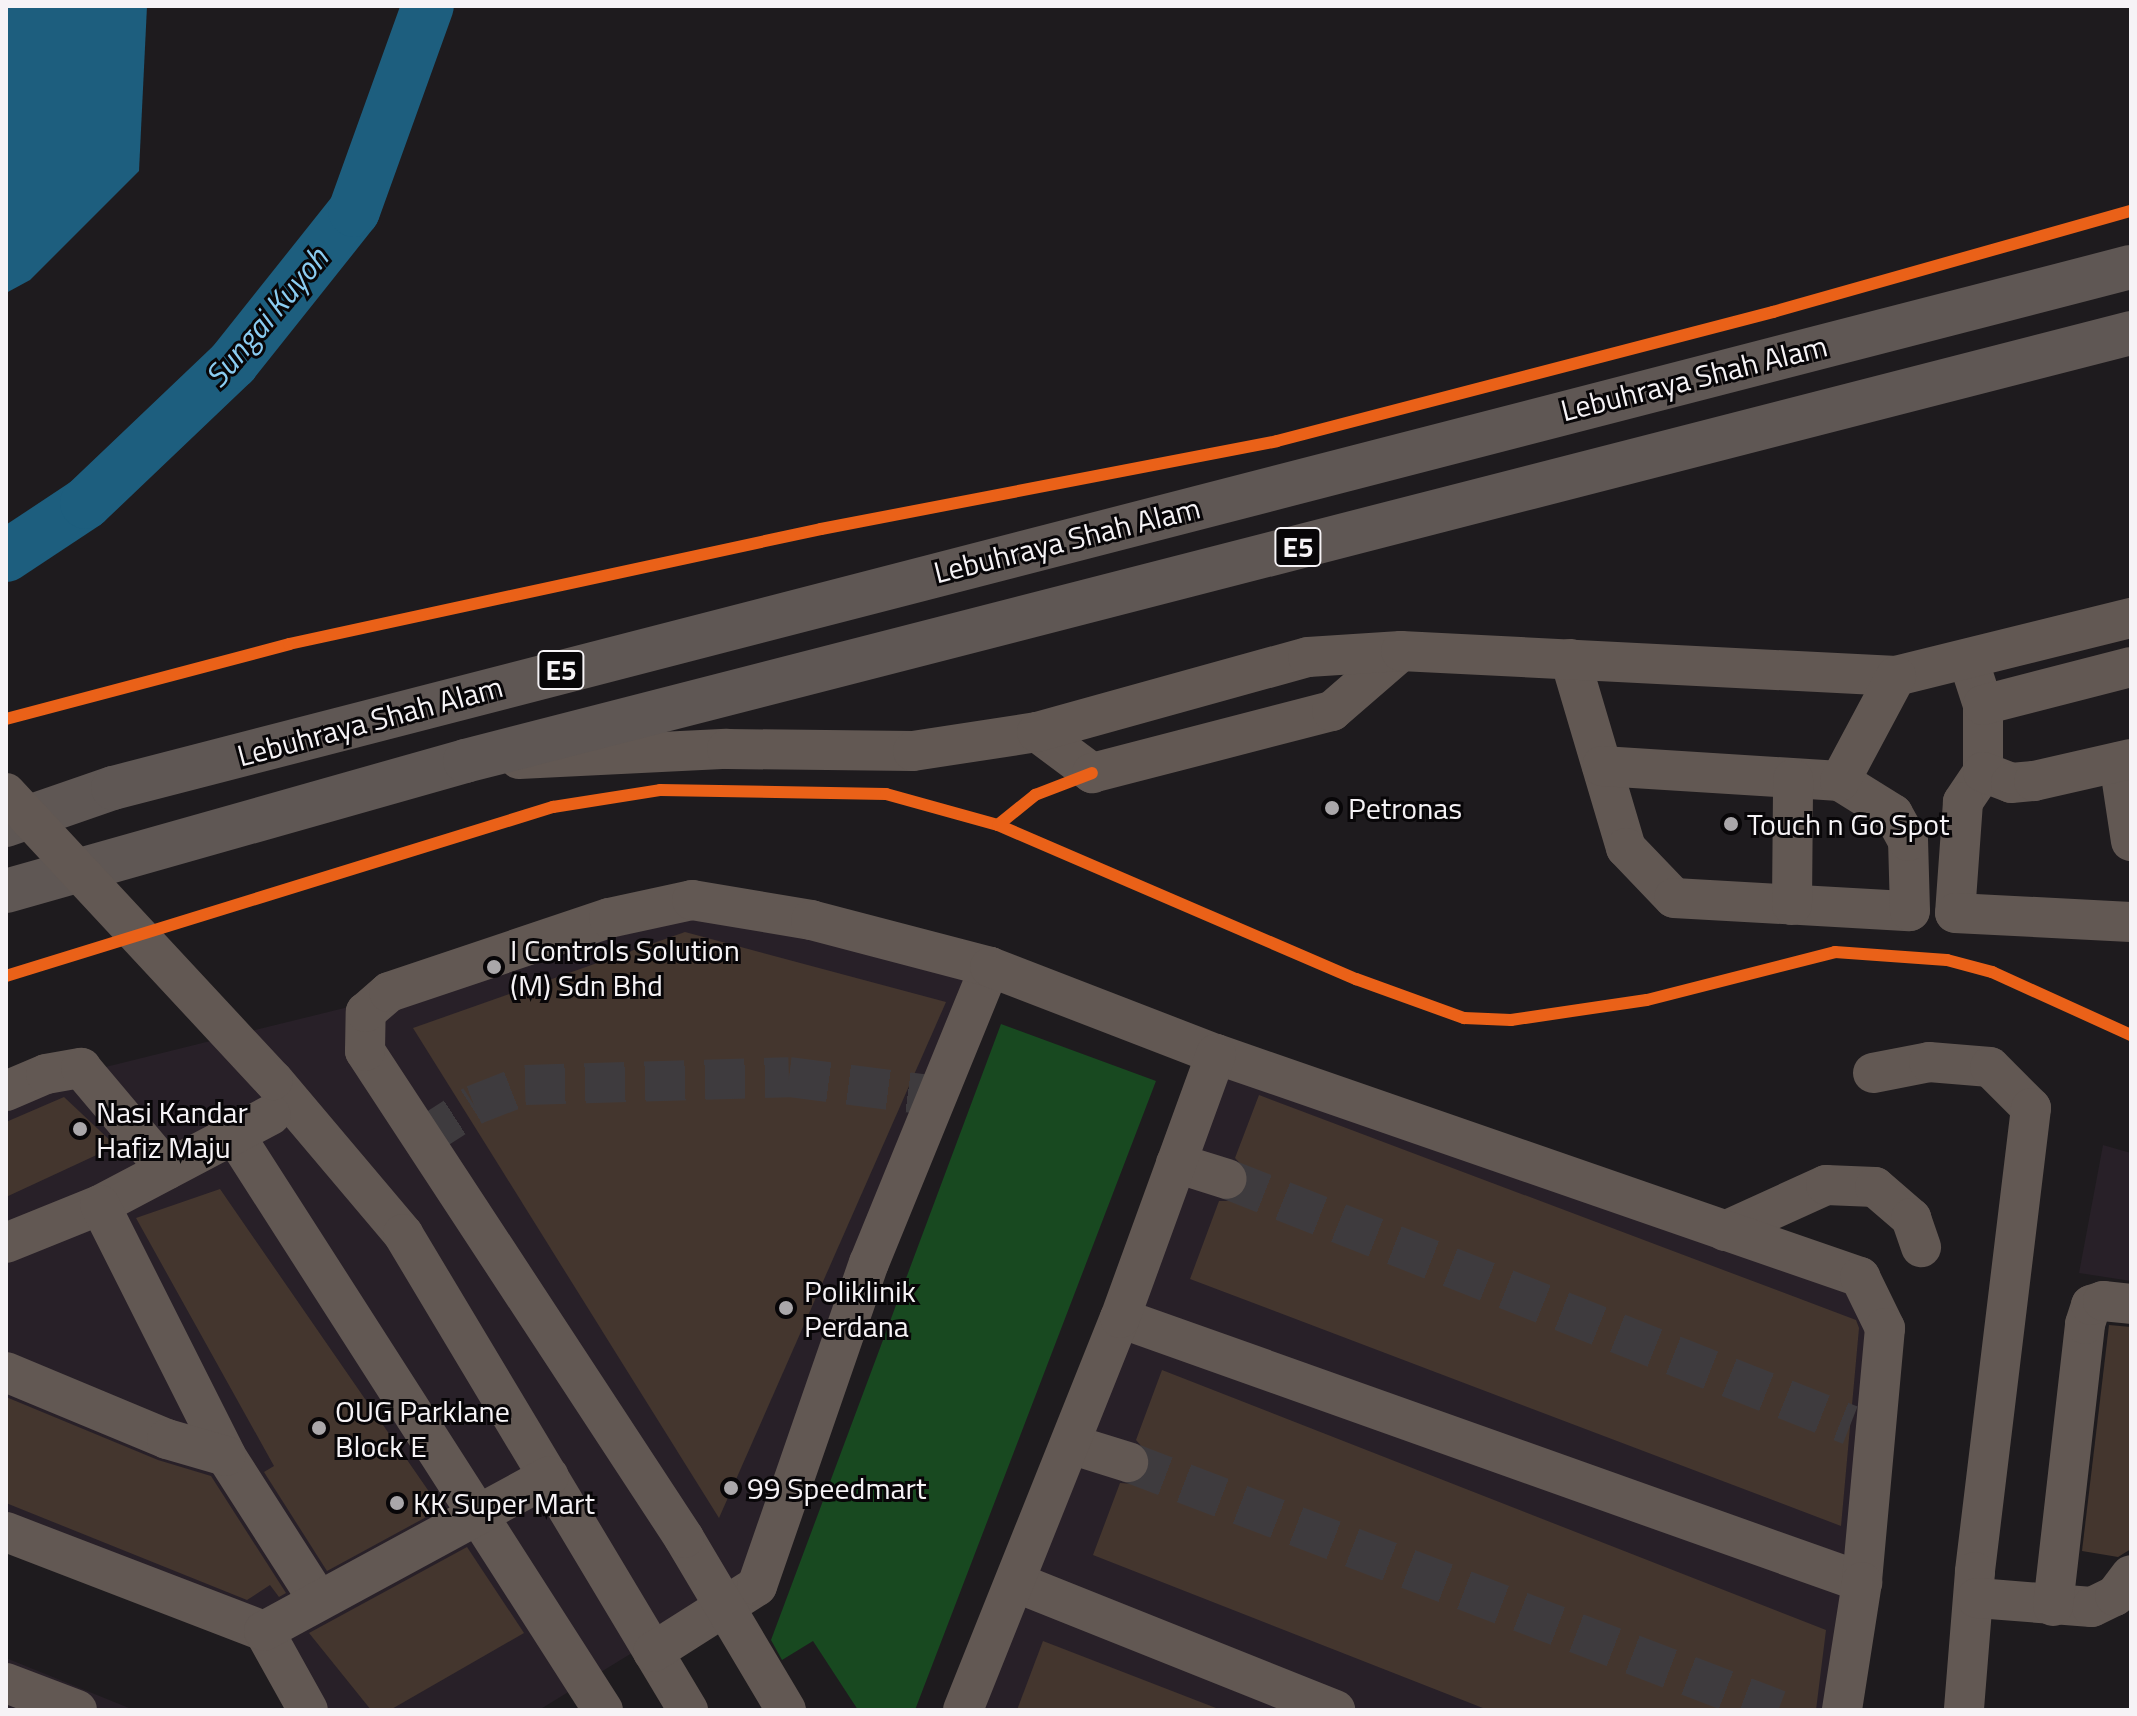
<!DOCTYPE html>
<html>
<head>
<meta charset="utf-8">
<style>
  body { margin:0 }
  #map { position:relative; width:2137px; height:1716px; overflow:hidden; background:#1e1b1e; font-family:"Titillium Web",sans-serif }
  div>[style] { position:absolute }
  .built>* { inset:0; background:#282028 }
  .green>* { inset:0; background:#184920 }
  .water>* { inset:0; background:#1d5e7e }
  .river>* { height:52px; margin:-26px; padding:0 26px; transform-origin:26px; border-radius:26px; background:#1d5e7e }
  .building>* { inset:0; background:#44362e }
  .minor-tunnel>* { height:40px; margin-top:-20px; transform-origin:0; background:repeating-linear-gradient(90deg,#3e3b3e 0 40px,transparent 0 60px) }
  .minor>* { height:40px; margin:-20px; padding:0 20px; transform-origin:20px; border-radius:20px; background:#625853 }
  .highway>* { height:44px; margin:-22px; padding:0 22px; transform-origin:22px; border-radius:22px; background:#5f5754 }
  .minor-bridge>* { height:40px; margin:-20px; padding:0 20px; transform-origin:20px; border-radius:20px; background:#625853 }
  .cycleway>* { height:12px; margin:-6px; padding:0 6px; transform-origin:6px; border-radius:6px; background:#ea6118 }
  .dots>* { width:22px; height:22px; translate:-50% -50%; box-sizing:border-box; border:4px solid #080608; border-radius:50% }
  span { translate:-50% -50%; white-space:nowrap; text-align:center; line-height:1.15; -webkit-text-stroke:6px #080608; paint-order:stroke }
  .shield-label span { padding:2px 6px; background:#080608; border:2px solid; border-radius:6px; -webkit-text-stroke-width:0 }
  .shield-label { font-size:28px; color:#f6f3f6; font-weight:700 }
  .street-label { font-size:30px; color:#f6f3f6 }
  .poi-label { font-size:30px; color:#f6f3f6 }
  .left { translate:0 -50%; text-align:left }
  .water-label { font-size:32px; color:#8bccf1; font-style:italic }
  .frame { position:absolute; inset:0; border:8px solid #f6f3f6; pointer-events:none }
</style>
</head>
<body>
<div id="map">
  <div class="built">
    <div style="clip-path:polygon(691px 909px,981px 972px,751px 1580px,539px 1710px,321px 1710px,267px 1623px,6px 1524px,6px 1100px,49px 1081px,393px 996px)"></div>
    <div style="clip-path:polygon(1219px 1063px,1855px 1283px,1878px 1331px,1836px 1710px,969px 1710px)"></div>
    <div style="clip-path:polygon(2103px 1145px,2131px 1153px,2131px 1281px,2079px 1273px)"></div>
    <div style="clip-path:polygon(6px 1658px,134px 1710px,6px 1710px)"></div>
  </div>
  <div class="green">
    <div style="clip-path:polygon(1001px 1024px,1156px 1081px,915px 1710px,858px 1710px,813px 1641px,782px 1660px,771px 1640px)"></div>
  </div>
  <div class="water">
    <div style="clip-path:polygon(6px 6px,147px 6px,139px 171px,30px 280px,6px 293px)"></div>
  </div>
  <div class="river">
    <div style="left:6px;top:556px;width:96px;rotate:-33.5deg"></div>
    <div style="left:86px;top:503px;width:203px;rotate:-43.6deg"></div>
    <div style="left:233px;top:363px;width:194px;rotate:-51.5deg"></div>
    <div style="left:354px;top:211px;width:218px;rotate:-70.2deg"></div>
  </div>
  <div class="building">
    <div style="clip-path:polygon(685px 932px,946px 1002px,719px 1518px,413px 1028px)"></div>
    <div style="clip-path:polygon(1259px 1095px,1856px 1320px,1859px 1328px,1841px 1526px,1190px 1279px,1219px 1201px,1233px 1201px,1249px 1187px,1249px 1173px,1235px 1158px)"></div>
    <div style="clip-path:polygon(64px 1097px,116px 1146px,6px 1197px,6px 1122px)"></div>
    <div style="clip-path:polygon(220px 1189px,441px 1509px,327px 1571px,264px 1472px,274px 1466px,136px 1218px)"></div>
    <div style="clip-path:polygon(2109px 1325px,2131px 1327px,2131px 1549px,2118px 1557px,2082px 1551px)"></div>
    <div style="clip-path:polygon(1162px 1370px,1826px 1630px,1816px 1710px,1488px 1710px,1093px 1555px,1120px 1483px,1134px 1484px,1150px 1470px,1150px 1456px,1136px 1440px)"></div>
    <div style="clip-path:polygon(6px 1397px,158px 1460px,211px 1476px,286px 1593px,279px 1597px,270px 1585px,247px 1600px,6px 1503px)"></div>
    <div style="clip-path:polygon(467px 1547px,524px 1633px,390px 1710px,371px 1710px,309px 1633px)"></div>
    <div style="clip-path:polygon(1043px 1641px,1216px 1708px,1216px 1710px,1017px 1710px)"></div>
  </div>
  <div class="minor-tunnel">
    <div style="left:421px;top:1139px;width:63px;rotate:-32.7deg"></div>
    <div style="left:474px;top:1105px;width:55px;rotate:-21.4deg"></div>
    <div style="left:525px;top:1085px;width:264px;rotate:-1.7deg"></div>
    <div style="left:789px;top:1077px;width:150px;rotate:7.3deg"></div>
    <div style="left:1227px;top:1179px;width:670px;rotate:21.55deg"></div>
    <div style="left:1128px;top:1462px;width:696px;rotate:20.88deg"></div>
  </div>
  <div class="minor">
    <div style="left:1570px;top:659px;width:197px;rotate:73.5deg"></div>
    <div style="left:1626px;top:848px;width:69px;rotate:46.2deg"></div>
    <div style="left:1674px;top:898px;width:236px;rotate:3.2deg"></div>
    <div style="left:1910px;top:911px;width:70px;rotate:-91.6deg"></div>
    <div style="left:1908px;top:841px;width:31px;rotate:-119deg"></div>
    <div style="left:1893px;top:814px;width:62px;rotate:-148.1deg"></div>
    <div style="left:1969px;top:662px;width:45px;rotate:72deg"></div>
    <div style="left:1983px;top:705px;width:67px;rotate:90deg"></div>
    <div style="left:1983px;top:772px;width:36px;rotate:124deg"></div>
    <div style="left:1963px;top:802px;width:111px;rotate:94.1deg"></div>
    <div style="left:1955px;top:913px;width:176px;rotate:2.9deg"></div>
    <div style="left:1983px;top:705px;width:153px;rotate:-14.4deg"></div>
    <div style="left:1037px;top:732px;width:69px;rotate:36.7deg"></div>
    <div style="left:1092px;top:773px;width:248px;rotate:-14.5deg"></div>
    <div style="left:1332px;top:711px;width:91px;rotate:-41deg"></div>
    <div style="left:519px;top:759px;width:208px;rotate:-2.8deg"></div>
    <div style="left:727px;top:749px;width:186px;rotate:0.6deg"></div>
    <div style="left:913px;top:751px;width:125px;rotate:-8.7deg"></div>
    <div style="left:1037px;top:732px;width:281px;rotate:-15.5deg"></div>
    <div style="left:1308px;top:657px;width:93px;rotate:-3.7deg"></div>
    <div style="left:1401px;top:651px;width:496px;rotate:2.9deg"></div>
    <div style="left:1896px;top:676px;width:242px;rotate:-13.9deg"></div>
    <div style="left:2119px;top:762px;width:80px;rotate:81.4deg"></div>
    <div style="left:1602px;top:766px;width:238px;rotate:3.6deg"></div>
    <div style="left:1840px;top:781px;width:119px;rotate:-61.9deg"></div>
    <div style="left:1983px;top:772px;width:30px;rotate:21deg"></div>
    <div style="left:2011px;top:783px;width:23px;rotate:-5deg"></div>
    <div style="left:2034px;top:781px;width:99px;rotate:-12.8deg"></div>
    <div style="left:1792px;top:905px;width:126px;rotate:-89.5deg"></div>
    <div style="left:1873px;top:1073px;width:57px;rotate:-11.1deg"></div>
    <div style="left:1929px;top:1062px;width:61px;rotate:4.7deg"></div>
    <div style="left:1990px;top:1067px;width:58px;rotate:45deg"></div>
    <div style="left:2031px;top:1108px;width:467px;rotate:96.9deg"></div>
    <div style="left:1975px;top:1572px;width:138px;rotate:94.6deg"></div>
    <div style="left:273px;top:1080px;width:202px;rotate:49.8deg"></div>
    <div style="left:403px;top:1234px;width:555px;rotate:59.09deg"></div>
    <div style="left:6px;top:1091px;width:43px;rotate:-23deg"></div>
    <div style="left:46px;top:1074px;width:36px;rotate:-10deg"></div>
    <div style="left:81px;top:1068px;width:133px;rotate:49.9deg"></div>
    <div style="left:234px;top:1134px;width:684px;rotate:57.36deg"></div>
    <div style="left:1176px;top:1163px;width:53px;rotate:17.4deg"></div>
    <div style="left:100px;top:1205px;width:193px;rotate:-27.8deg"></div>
    <div style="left:1725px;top:1231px;width:111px;rotate:-24.5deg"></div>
    <div style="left:1826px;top:1185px;width:49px;rotate:2.3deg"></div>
    <div style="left:1875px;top:1187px;width:48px;rotate:40.7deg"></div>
    <div style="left:1911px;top:1218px;width:31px;rotate:71deg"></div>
    <div style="left:6px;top:1243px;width:101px;rotate:-22deg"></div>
    <div style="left:100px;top:1205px;width:281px;rotate:63.3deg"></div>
    <div style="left:226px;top:1456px;width:171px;rotate:57.4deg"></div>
    <div style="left:1120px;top:1318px;width:788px;rotate:19.59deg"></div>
    <div style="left:6px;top:1372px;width:174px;rotate:22.6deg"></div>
    <div style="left:167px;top:1439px;width:61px;rotate:16.1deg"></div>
    <div style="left:1070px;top:1444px;width:61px;rotate:17.2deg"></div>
    <div style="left:6px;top:1532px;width:276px;rotate:21deg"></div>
    <div style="left:264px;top:1631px;width:90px;rotate:60.9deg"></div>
    <div style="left:1015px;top:1582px;width:345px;rotate:21.8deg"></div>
    <div style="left:1977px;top:1598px;width:115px;rotate:4.5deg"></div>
    <div style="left:2092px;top:1607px;width:25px;rotate:-26deg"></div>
    <div style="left:2115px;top:1596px;width:26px;rotate:-53deg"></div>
    <div style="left:2053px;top:1606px;width:284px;rotate:-83.5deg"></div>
    <div style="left:2085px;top:1324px;width:20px;rotate:-72deg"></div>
    <div style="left:2091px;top:1305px;width:13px;rotate:-18deg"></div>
    <div style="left:2103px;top:1301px;width:28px;rotate:6deg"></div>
    <div style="left:264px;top:1631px;width:324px;rotate:-28.5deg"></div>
    <div style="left:653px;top:1652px;width:123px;rotate:-32.4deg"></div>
    <div style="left:757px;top:1586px;width:342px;rotate:-70.9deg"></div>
    <div style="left:869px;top:1263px;width:320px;rotate:-67.8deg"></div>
    <div style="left:6px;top:1683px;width:76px;rotate:20.8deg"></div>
    <div style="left:786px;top:1710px;width:200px;rotate:-120.7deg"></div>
    <div style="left:684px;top:1538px;width:582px;rotate:-123.23deg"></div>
    <div style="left:365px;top:1051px;width:39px;rotate:-89deg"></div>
    <div style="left:366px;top:1012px;width:30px;rotate:-41deg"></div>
    <div style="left:389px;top:992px;width:232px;rotate:-18.6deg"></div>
    <div style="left:609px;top:918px;width:85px;rotate:-12.2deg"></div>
    <div style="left:692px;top:900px;width:121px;rotate:9.5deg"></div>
    <div style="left:811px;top:920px;width:185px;rotate:14.7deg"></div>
    <div style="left:990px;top:967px;width:242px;rotate:21.1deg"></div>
    <div style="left:1216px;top:1054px;width:682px;rotate:19.1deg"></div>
    <div style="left:1860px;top:1277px;width:57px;rotate:63.9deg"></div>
    <div style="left:1885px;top:1328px;width:255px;rotate:95.2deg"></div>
    <div style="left:1862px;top:1582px;width:130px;rotate:98.9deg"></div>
    <div style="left:963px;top:1710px;width:422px;rotate:-68.2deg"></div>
    <div style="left:1120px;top:1318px;width:281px;rotate:-70deg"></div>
  </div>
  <div class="highway">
    <div style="left:6px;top:825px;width:113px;rotate:-19.1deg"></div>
    <div style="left:113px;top:788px;width:2084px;rotate:-14.48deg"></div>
    <div style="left:6px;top:891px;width:477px;rotate:-15.8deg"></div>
    <div style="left:465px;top:761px;width:1720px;rotate:-14.41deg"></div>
  </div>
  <div class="minor-bridge">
    <div style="left:6px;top:793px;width:392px;rotate:47.1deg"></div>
  </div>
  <div class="cycleway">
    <div style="left:6px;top:719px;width:293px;rotate:-14.8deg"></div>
    <div style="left:289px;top:644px;width:544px;rotate:-12.2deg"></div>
    <div style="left:821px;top:529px;width:464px;rotate:-10.9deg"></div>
    <div style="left:1277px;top:441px;width:513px;rotate:-14.58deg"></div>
    <div style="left:1773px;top:312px;width:372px;rotate:-15.8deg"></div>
    <div style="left:998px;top:825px;width:48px;rotate:-39deg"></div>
    <div style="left:1035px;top:795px;width:61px;rotate:-21.1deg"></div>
    <div style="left:6px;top:976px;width:573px;rotate:-17.17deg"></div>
    <div style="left:553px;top:807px;width:108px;rotate:-9deg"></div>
    <div style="left:660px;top:790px;width:226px;rotate:1deg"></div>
    <div style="left:886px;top:794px;width:116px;rotate:15.5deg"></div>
    <div style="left:998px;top:825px;width:390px;rotate:23.3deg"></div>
    <div style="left:1356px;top:979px;width:115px;rotate:19.9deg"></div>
    <div style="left:1464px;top:1018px;width:47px;rotate:2.4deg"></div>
    <div style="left:1511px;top:1020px;width:137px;rotate:-8.4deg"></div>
    <div style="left:1647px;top:1000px;width:194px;rotate:-14.3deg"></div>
    <div style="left:1835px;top:952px;width:112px;rotate:4.1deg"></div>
    <div style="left:1947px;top:960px;width:47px;rotate:14.9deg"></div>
    <div style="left:1992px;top:972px;width:153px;rotate:24.4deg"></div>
  </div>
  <div class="dots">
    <div style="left:1332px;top:808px;background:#aaa7aa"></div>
    <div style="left:1731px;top:824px;background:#aaa7aa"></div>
    <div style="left:494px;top:967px;background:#aaa7aa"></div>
    <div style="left:80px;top:1129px;background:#aaa7aa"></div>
    <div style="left:786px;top:1308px;background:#aaa7aa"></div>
    <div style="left:319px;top:1428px;background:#aaa7aa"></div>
    <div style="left:731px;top:1488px;background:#aaa7aa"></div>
    <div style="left:397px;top:1503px;background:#aaa7aa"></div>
  </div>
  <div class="shield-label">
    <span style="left:1298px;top:547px">E5</span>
    <span style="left:561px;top:670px">E5</span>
  </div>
  <div class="street-label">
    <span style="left:1694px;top:378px;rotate:-14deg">Lebuhraya Shah Alam</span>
    <span style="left:1067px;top:540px;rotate:-14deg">Lebuhraya Shah Alam</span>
    <span style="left:370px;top:721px;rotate:-15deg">Lebuhraya Shah Alam</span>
  </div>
  <div class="poi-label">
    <span class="left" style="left:1348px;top:808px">Petronas</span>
    <span class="left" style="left:1747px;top:824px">Touch n Go Spot</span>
    <span class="left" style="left:510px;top:967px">I Controls Solution<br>(M) Sdn Bhd</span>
    <span class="left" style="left:96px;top:1129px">Nasi Kandar<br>Hafiz Maju</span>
    <span class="left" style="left:804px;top:1308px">Poliklinik<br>Perdana</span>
    <span class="left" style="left:335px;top:1428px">OUG Parklane<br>Block E</span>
    <span class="left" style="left:747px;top:1488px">99 Speedmart</span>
    <span class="left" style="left:413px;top:1503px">KK Super Mart</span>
  </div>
  <div class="water-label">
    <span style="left:266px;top:317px;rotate:-50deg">Sungai Kuyoh</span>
  </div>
  <div class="frame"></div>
</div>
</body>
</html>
